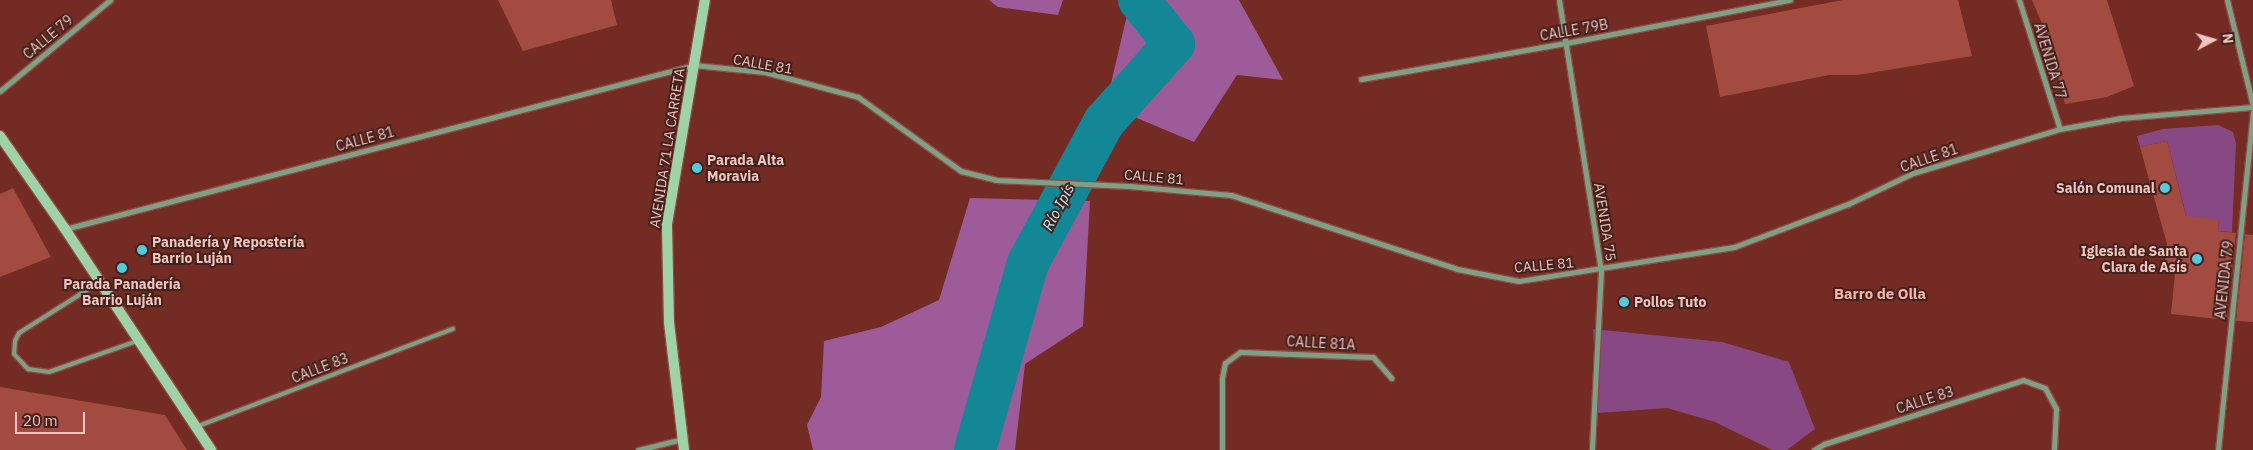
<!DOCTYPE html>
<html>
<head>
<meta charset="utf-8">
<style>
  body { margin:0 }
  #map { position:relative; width:2253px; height:450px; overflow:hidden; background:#742b23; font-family:"IBM Plex Sans",sans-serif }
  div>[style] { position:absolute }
  .green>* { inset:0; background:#874883 }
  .forest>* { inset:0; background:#9d5c99 }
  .river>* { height:42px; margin:-21px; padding:0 21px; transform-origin:21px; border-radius:21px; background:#148796 }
  .building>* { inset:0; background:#a34b40 }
  .roads { filter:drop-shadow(1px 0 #8d4a42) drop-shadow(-1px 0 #8d4a42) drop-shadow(0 1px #8d4a42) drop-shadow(0 -1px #8d4a42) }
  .lane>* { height:4px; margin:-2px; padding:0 2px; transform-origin:2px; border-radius:2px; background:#80a085 }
  .street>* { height:5px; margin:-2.5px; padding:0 2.5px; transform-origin:2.5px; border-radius:2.5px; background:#80a085 }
  .secondary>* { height:10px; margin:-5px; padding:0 5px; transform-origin:5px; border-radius:5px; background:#9fd3a7 }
  .dots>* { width:14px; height:14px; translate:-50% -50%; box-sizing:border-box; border:2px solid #43211d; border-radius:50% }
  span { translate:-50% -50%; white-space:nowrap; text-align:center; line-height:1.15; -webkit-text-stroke:4px #43211d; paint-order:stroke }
  .street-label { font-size:14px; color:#f2c5be }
  .poi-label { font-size:14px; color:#f2c5be; font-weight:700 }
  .left { translate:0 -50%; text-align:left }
  .right { translate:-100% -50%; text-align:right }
  .water-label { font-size:15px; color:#b5eff8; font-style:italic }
  .neighbourhood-label { font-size:15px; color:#fab4a9; font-weight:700 }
  .north { position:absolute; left:2188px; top:15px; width:50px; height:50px; -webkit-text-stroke:4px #43211d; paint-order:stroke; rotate:84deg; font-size:14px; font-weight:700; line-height:20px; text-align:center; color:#f2c5be }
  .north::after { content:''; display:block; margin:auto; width:18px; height:22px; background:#f2c5be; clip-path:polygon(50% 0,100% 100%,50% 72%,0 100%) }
  .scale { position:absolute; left:15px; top:412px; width:70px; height:22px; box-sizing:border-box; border:2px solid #f2c5be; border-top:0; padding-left:6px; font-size:15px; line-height:18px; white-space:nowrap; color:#f2c5be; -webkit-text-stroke:4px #43211d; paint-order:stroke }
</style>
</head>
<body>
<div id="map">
  <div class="green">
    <div style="clip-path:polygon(2218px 125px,2233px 132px,2236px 143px,2232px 232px,2218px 231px,2219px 220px,2190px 230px,2167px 141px,2140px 147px,2137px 136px,2163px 129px)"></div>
    <div style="clip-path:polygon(1593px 329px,1722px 342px,1789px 362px,1815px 429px,1787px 450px,1772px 450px,1715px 422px,1667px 408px,1598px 413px)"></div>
  </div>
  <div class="forest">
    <div style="clip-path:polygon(989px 0,1063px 0,1058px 15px,998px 7px)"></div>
    <div style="clip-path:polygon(1128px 0,1239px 0,1283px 80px,1237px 75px,1194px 142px,1106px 105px,1130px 2px)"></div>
    <div style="clip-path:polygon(970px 198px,1090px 201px,1083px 326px,1025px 364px,1015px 450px,813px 450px,807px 425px,821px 397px,824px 341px,881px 327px,939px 300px)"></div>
  </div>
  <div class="river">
    <div style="left:975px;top:450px;width:194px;rotate:-74.2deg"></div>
    <div style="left:1028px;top:263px;width:160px;rotate:-61.7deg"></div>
    <div style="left:1104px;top:122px;width:105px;rotate:-48.1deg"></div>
    <div style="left:1174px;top:44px;width:56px;rotate:-128.5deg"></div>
  </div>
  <div class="building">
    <div style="clip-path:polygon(498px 0,611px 0,617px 25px,523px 51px)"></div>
    <div style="clip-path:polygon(1843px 0,1958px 0,1972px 56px,1858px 75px,1829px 75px,1720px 97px,1706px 26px)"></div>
    <div style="clip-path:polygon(2032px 0,2107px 0,2134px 86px,2107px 97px,2065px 104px,2047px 35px)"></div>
    <div style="clip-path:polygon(2167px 141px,2186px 216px,2219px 220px,2218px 231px,2236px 233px,2227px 320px,2171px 314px,2175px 273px,2164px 272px,2167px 244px,2140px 147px)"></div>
    <div style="clip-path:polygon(13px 188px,51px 257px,0 277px,0 194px)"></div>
    <div style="clip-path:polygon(2245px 234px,2253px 235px,2253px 322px,2236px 321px)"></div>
    <div style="clip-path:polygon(0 387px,165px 415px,187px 450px,0 450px)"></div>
  </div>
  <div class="roads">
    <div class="lane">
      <div style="left:98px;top:283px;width:93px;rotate:147.7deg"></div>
      <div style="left:19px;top:333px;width:9px;rotate:117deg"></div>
      <div style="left:15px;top:341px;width:13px;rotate:94deg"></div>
      <div style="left:14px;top:354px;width:21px;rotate:47deg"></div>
      <div style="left:28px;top:369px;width:21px;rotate:8deg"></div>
      <div style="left:49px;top:372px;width:93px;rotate:-19.4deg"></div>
      <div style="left:196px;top:427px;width:275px;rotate:-20.9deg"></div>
    </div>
    <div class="street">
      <div style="left:1559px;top:0;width:273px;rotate:81.2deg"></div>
      <div style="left:1601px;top:270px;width:180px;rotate:92.9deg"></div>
      <div style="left:2019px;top:0;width:135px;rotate:72.4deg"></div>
      <div style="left:2227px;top:0;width:109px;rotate:76.2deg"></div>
      <div style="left:1361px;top:79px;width:208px;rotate:-10deg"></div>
      <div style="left:1566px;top:43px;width:228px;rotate:-10.9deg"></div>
      <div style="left:0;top:91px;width:143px;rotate:-39.6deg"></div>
      <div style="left:65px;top:229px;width:650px;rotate:-14.61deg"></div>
      <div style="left:694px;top:65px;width:71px;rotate:5.6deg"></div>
      <div style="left:765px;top:72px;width:96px;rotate:15deg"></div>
      <div style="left:858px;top:97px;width:127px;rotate:35.7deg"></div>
      <div style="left:961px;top:171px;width:36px;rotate:14deg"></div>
      <div style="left:996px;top:180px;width:133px;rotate:2.6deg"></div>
      <div style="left:1129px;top:186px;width:102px;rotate:5deg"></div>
      <div style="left:1231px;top:195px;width:238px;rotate:18.1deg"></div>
      <div style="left:1457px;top:269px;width:63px;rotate:11deg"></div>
      <div style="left:1519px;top:281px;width:218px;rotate:-9deg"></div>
      <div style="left:1734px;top:247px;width:122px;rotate:-20.7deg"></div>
      <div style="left:1848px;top:204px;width:72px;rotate:-25.5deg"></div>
      <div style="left:1913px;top:173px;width:153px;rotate:-16.7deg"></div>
      <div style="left:2060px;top:129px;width:62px;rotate:-10.2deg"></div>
      <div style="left:2121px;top:118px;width:132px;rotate:-4.8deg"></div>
      <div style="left:638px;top:450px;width:45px;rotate:-14deg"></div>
      <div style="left:1222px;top:450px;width:72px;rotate:-90deg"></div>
      <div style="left:1222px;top:378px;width:15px;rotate:-79deg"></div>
      <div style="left:1225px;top:363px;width:19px;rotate:-36deg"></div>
      <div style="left:1240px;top:352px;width:133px;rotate:2.2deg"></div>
      <div style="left:1373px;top:357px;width:28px;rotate:49deg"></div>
      <div style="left:1814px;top:450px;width:12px;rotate:-31deg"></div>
      <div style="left:1824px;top:444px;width:209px;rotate:-17.8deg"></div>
      <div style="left:2023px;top:380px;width:23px;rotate:20deg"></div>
      <div style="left:2045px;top:388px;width:24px;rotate:62deg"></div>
      <div style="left:2056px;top:409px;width:41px;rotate:92.8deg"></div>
      <div style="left:2218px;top:450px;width:340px;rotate:-84.1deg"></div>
    </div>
    <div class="secondary">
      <div style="left:0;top:136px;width:113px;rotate:55deg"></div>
      <div style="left:65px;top:229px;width:265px;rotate:56.5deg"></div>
      <div style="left:684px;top:450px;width:129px;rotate:-96.7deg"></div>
      <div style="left:669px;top:322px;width:98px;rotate:-91.2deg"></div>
      <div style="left:667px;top:224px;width:227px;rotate:-80.4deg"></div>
    </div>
  </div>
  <div class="dots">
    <div style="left:697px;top:168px;background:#54cadd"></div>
    <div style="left:2165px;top:188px;background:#54cadd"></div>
    <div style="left:142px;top:250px;background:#54cadd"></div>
    <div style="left:2197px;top:259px;background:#54cadd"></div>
    <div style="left:122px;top:268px;background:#54cadd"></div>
    <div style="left:1624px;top:302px;background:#54cadd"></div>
  </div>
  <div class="street-label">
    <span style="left:1574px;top:30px;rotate:-10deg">CALLE 79B</span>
    <span style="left:48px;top:37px;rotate:-40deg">CALLE 79</span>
    <span style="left:2050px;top:61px;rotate:73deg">AVENIDA 77</span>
    <span style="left:763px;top:64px;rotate:10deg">CALLE 81</span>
    <span style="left:365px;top:139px;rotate:-15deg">CALLE 81</span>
    <span style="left:667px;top:148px;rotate:-81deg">AVENIDA 71 LA CARRETA</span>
    <span style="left:1929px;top:158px;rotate:-19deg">CALLE 81</span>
    <span style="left:1154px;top:177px;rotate:5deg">CALLE 81</span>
    <span style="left:1605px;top:222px;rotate:81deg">AVENIDA 75</span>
    <span style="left:1544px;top:265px;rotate:-5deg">CALLE 81</span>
    <span style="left:2224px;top:280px;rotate:-84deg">AVENIDA 79</span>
    <span style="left:1321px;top:343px;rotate:3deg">CALLE 81A</span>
    <span style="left:320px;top:368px;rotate:-21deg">CALLE 83</span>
    <span style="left:1925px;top:400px;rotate:-18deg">CALLE 83</span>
  </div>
  <div class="poi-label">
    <span class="left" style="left:707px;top:168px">Parada Alta<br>Moravia</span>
    <span class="right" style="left:2155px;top:188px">Salón Comunal</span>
    <span class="left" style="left:152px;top:250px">Panadería y Repostería<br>Barrio Luján</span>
    <span class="right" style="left:2187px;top:259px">Iglesia de Santa<br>Clara de Asís</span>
    <span style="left:122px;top:292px">Parada Panadería<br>Barrio Luján</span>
    <span class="left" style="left:1634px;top:302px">Pollos Tuto</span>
  </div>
  <div class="water-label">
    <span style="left:1058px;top:207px;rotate:-62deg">Río Ipís</span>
  </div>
  <div class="neighbourhood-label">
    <span style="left:1880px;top:294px">Barro de Olla</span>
  </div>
  <div class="north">N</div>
  <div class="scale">20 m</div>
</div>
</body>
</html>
